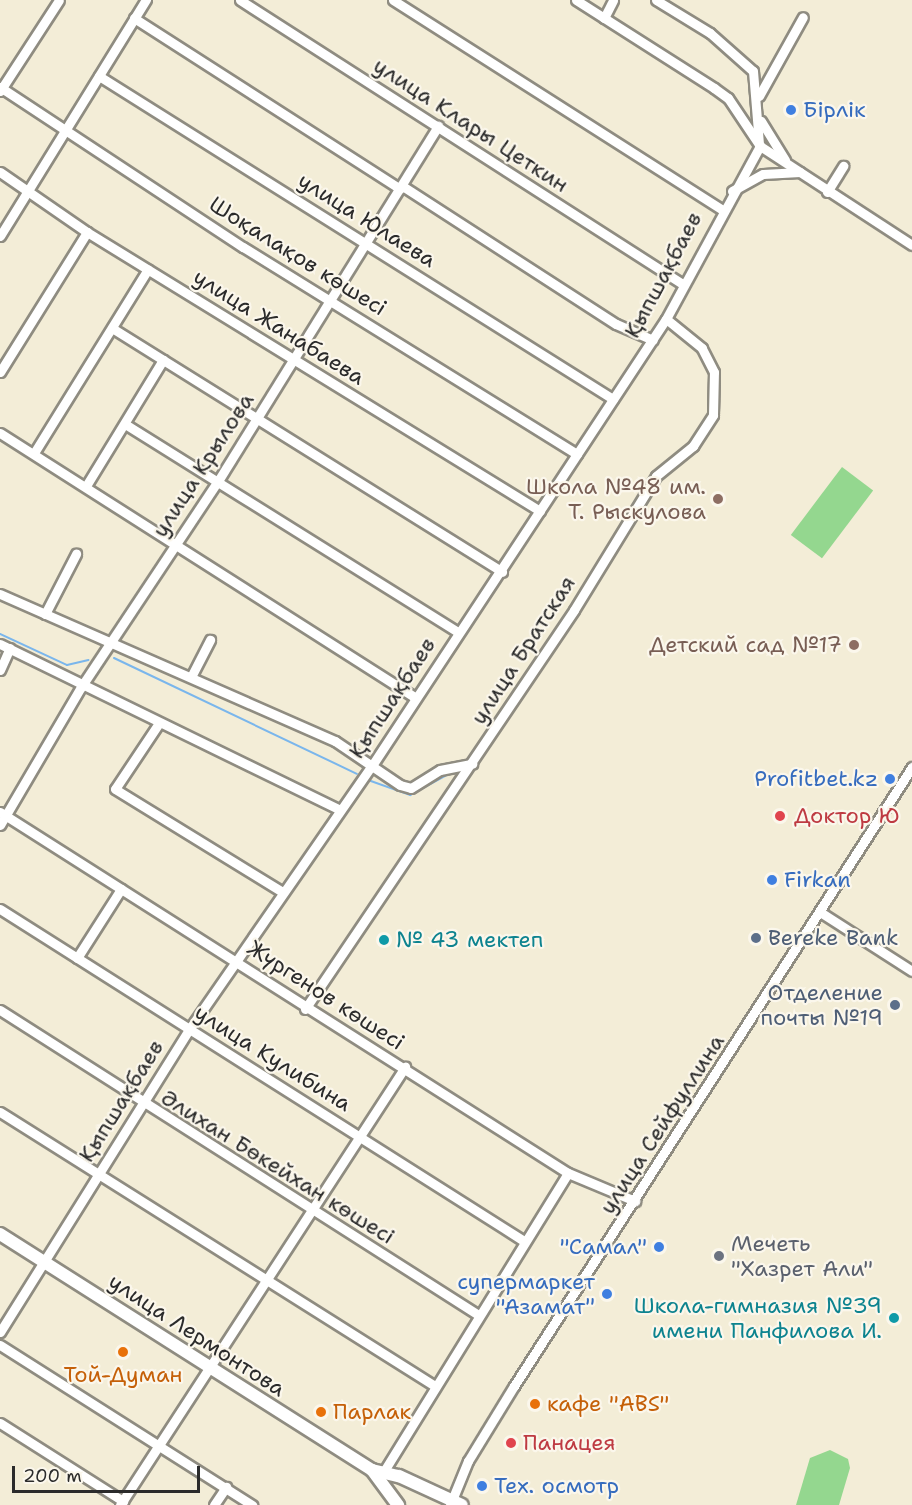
<!DOCTYPE html>
<html>
<head>
<meta charset="utf-8">
<style>
  body { margin:0 }
  #map { position:relative; width:912px; height:1505px; overflow:hidden; background:#f3edd7; font-family:"Shantell Sans",sans-serif }
  div>[style] { position:absolute }
  .green>* { inset:0; background:#94d78f; transform-origin:0 0 }
  .stream>* { height:2px; margin:-1px; padding:0 1px; transform-origin:1px; border-radius:1px; background:#7ab6ec }
  .roads { filter:drop-shadow(2px 0 #8f8c81) drop-shadow(-2px 0 #8f8c81) drop-shadow(0 2px #8f8c81) drop-shadow(0 -2px #8f8c81) }
  .minor>* { height:9px; margin:-4.5px; padding:0 4.5px; transform-origin:4.5px; border-radius:4.5px; background:#fff }
  .major>* { height:12px; margin:-6px; padding:0 6px; transform-origin:6px; border-radius:6px; background:#fff }
  .dots>* { width:16px; height:16px; translate:-50% -50%; box-sizing:border-box; border:3px solid #fbf7ec; border-radius:50% }
  span { translate:-50% -50%; white-space:nowrap; text-align:center; line-height:1.15; -webkit-text-stroke:4.5px #fbf7ec; paint-order:stroke }
  .shop-label { font-size:22px; color:#366cbe }
  .left { translate:0 -50%; text-align:left }
  .right { translate:-100% -50%; text-align:right }
  .street-label { font-size:22px; color:#2b2b2b }
  .education-label { font-size:22px; color:#785e54 }
  .health-label { font-size:22px; color:#be3a42 }
  .service-label { font-size:22px; color:#4e5e75 }
  .culture-label { font-size:22px; color:#0d838f }
  .worship-label { font-size:22px; color:#5b616d }
  .food-label { font-size:22px; color:#c56008 }
  .scale { position:absolute; left:12px; top:1466px; width:188px; height:27px; box-sizing:border-box; border:3px solid #2b2b2b; border-top:0; padding-left:8px; font-size:18px; line-height:21px; white-space:nowrap; color:#2b2b2b; -webkit-text-stroke:4px #fbf7ec; paint-order:stroke }
</style>
</head>
<body>
<div id="map">
  <div class="green">
    <div style="left:842px;top:467px;width:39px;height:85px;rotate:37deg"></div>
    <div style="clip-path:polygon(830px 1450px,848px 1459px,850px 1468px,839px 1505px,796px 1505px,810px 1458px)"></div>
  </div>
  <div class="stream">
    <div style="left:0;top:634px;width:74px;rotate:24.8deg"></div>
    <div style="left:67px;top:665px;width:22px;rotate:-13deg"></div>
    <div style="left:114px;top:658px;width:269px;rotate:25.5deg"></div>
    <div style="left:368px;top:780px;width:45px;rotate:19.7deg"></div>
    <div style="left:410px;top:795px;width:50px;rotate:-28.6deg"></div>
  </div>
  <div class="roads">
    <div class="minor">
      <div style="left:240px;top:0;width:524px;rotate:32.69deg"></div>
      <div style="left:393px;top:0;width:389px;rotate:32.5deg"></div>
      <div style="left:576px;top:0;width:164px;rotate:32.5deg"></div>
      <div style="left:714px;top:88px;width:17px;rotate:36deg"></div>
      <div style="left:728px;top:98px;width:58px;rotate:56.3deg"></div>
      <div style="left:760px;top:146px;width:181px;rotate:33.1deg"></div>
      <div style="left:656px;top:0;width:63px;rotate:31.4deg"></div>
      <div style="left:710px;top:33px;width:57px;rotate:41.5deg"></div>
      <div style="left:753px;top:71px;width:73px;rotate:85.3deg"></div>
      <div style="left:134px;top:18px;width:316px;rotate:32.7deg"></div>
      <div style="left:604px;top:18px;width:20px;rotate:-63deg"></div>
      <div style="left:99px;top:76px;width:607px;rotate:32.15deg"></div>
      <div style="left:0;top:87px;width:291px;rotate:33.4deg"></div>
      <div style="left:243px;top:247px;width:393px;rotate:31.8deg"></div>
      <div style="left:0;top:91px;width:108px;rotate:-57deg"></div>
      <div style="left:759px;top:96px;width:90px;rotate:-60.9deg"></div>
      <div style="left:761px;top:121px;width:46px;rotate:58.4deg"></div>
      <div style="left:0;top:172px;width:106px;rotate:34.6deg"></div>
      <div style="left:87px;top:232px;width:532px;rotate:31.63deg"></div>
      <div style="left:404px;top:187px;width:252px;rotate:32.9deg"></div>
      <div style="left:616px;top:324px;width:40px;rotate:23.4deg"></div>
      <div style="left:732px;top:191px;width:35px;rotate:-29deg"></div>
      <div style="left:763px;top:174px;width:37px;rotate:-3deg"></div>
      <div style="left:827px;top:192px;width:31px;rotate:-58deg"></div>
      <div style="left:0;top:236px;width:278px;rotate:-58.3deg"></div>
      <div style="left:112px;top:328px;width:460px;rotate:32deg"></div>
      <div style="left:0;top:372px;width:165px;rotate:-58.1deg"></div>
      <div style="left:125px;top:424px;width:393px;rotate:32deg"></div>
      <div style="left:0;top:433px;width:493px;rotate:32.5deg"></div>
      <div style="left:34px;top:453px;width:216px;rotate:-58.2deg"></div>
      <div style="left:86px;top:486px;width:148px;rotate:-58.6deg"></div>
      <div style="left:0;top:594px;width:366px;rotate:23.7deg"></div>
      <div style="left:335px;top:741px;width:78px;rotate:34.1deg"></div>
      <div style="left:400px;top:785px;width:11px;rotate:15deg"></div>
      <div style="left:411px;top:788px;width:34px;rotate:-32deg"></div>
      <div style="left:440px;top:770px;width:33px;rotate:-11deg"></div>
      <div style="left:45px;top:614px;width:68px;rotate:-62.7deg"></div>
      <div style="left:0;top:644px;width:377px;rotate:26deg"></div>
      <div style="left:0;top:670px;width:24px;rotate:-66deg"></div>
      <div style="left:191px;top:677px;width:42px;rotate:-62.8deg"></div>
      <div style="left:159px;top:723px;width:79px;rotate:123.7deg"></div>
      <div style="left:115px;top:789px;width:195px;rotate:31.6deg"></div>
      <div style="left:0;top:812px;width:673px;rotate:32.44deg"></div>
      <div style="left:568px;top:1173px;width:73px;rotate:22.7deg"></div>
      <div style="left:0;top:825px;width:160px;rotate:-59.6deg"></div>
      <div style="left:81px;top:687px;width:247px;rotate:-56.4deg"></div>
      <div style="left:218px;top:481px;width:418px;rotate:-58.2deg"></div>
      <div style="left:0;top:909px;width:620px;rotate:32.36deg"></div>
      <div style="left:820px;top:912px;width:109px;rotate:32.7deg"></div>
      <div style="left:77px;top:958px;width:82px;rotate:-57.5deg"></div>
      <div style="left:305px;top:1009px;width:481px;rotate:-56deg"></div>
      <div style="left:574px;top:610px;width:157px;rotate:-58.5deg"></div>
      <div style="left:656px;top:476px;width:48px;rotate:-39deg"></div>
      <div style="left:693px;top:446px;width:37px;rotate:-57deg"></div>
      <div style="left:713px;top:415px;width:43px;rotate:-88.7deg"></div>
      <div style="left:714px;top:372px;width:27px;rotate:-117deg"></div>
      <div style="left:702px;top:348px;width:46px;rotate:-141.1deg"></div>
      <div style="left:0;top:1010px;width:566px;rotate:32.51deg"></div>
      <div style="left:0;top:1112px;width:514px;rotate:32.21deg"></div>
      <div style="left:0;top:1332px;width:358px;rotate:-58deg"></div>
      <div style="left:190px;top:1028px;width:318px;rotate:-55.3deg"></div>
      <div style="left:371px;top:767px;width:536px;rotate:-56.64deg"></div>
      <div style="left:666px;top:319px;width:197px;rotate:-61.5deg"></div>
      <div style="left:0;top:1345px;width:299px;rotate:32.4deg"></div>
      <div style="left:0;top:1423px;width:146px;rotate:32.4deg"></div>
      <div style="left:384px;top:1471px;width:350px;rotate:-58.3deg"></div>
      <div style="left:120px;top:1505px;width:523px;rotate:-56.95deg"></div>
      <div style="left:214px;top:1505px;width:22px;rotate:-56deg"></div>
      <div style="left:450px;top:1505px;width:48px;rotate:-67.8deg"></div>
      <div style="left:468px;top:1461px;width:88px;rotate:-58.5deg"></div>
      <div style="left:514px;top:1386px;width:736px;rotate:-57.26deg"></div>
    </div>
    <div class="major">
      <div style="left:0;top:1234px;width:441px;rotate:32.4deg"></div>
      <div style="left:372px;top:1470px;width:44px;rotate:53.4deg"></div>
      <div style="left:372px;top:1470px;width:28px;rotate:13deg"></div>
      <div style="left:399px;top:1476px;width:69px;rotate:24.7deg"></div>
    </div>
  </div>
  <div class="dots">
    <div style="left:791px;top:110px;background:#3f7fe0"></div>
    <div style="left:718px;top:499px;background:#8d6e63"></div>
    <div style="left:854px;top:645px;background:#8d6e63"></div>
    <div style="left:890px;top:779px;background:#3f7fe0"></div>
    <div style="left:780px;top:816px;background:#e0444e"></div>
    <div style="left:772px;top:880px;background:#3f7fe0"></div>
    <div style="left:756px;top:938px;background:#5c6f8a"></div>
    <div style="left:384px;top:940px;background:#0f9aa8"></div>
    <div style="left:895px;top:1005px;background:#5c6f8a"></div>
    <div style="left:659px;top:1247px;background:#3f7fe0"></div>
    <div style="left:719px;top:1256px;background:#6b7280"></div>
    <div style="left:607px;top:1294px;background:#3f7fe0"></div>
    <div style="left:894px;top:1318px;background:#0f9aa8"></div>
    <div style="left:123px;top:1352px;background:#e8710a"></div>
    <div style="left:535px;top:1404px;background:#e8710a"></div>
    <div style="left:321px;top:1412px;background:#e8710a"></div>
    <div style="left:511px;top:1443px;background:#e0444e"></div>
    <div style="left:482px;top:1486px;background:#3f7fe0"></div>
  </div>
  <div class="shop-label">
    <span class="left" style="left:803px;top:110px">Бірлік</span>
    <span class="right" style="left:878px;top:779px">Profitbet.kz</span>
    <span class="left" style="left:784px;top:880px">Firkan</span>
    <span class="right" style="left:647px;top:1247px">"Самал"</span>
    <span class="right" style="left:595px;top:1294px">супермаркет<br>"Азамат"</span>
    <span class="left" style="left:494px;top:1486px">Тех. осмотр</span>
  </div>
  <div class="street-label">
    <span style="left:471px;top:125px;rotate:33deg">улица Клары Цеткин</span>
    <span style="left:367px;top:220px;rotate:32deg">улица Юлаева</span>
    <span style="left:298px;top:256px;rotate:32deg">Шоқалақов көшесі</span>
    <span style="left:663px;top:275px;rotate:-62deg">Қыпшақбаев</span>
    <span style="left:279px;top:327px;rotate:32deg">улица Жанабаева</span>
    <span style="left:203px;top:465px;rotate:-57deg">улица Крылова</span>
    <span style="left:523px;top:650px;rotate:-57deg">улица Братская</span>
    <span style="left:392px;top:698px;rotate:-57deg">Қыпшақбаев</span>
    <span style="left:326px;top:995px;rotate:33deg">Жүргенов көшесі</span>
    <span style="left:273px;top:1058px;rotate:32deg">улица Кулибина</span>
    <span style="left:121px;top:1101px;rotate:-58deg">Қыпшақбаев</span>
    <span style="left:662px;top:1124px;rotate:-57deg">улица Сейфуллина</span>
    <span style="left:278px;top:1167px;rotate:32deg">Әлихан Бөкейхан көшесі</span>
    <span style="left:197px;top:1335px;rotate:33deg">улица Лермонтова</span>
  </div>
  <div class="education-label">
    <span class="right" style="left:706px;top:499px">Школа №48 им.<br>Т. Рыскулова</span>
    <span class="right" style="left:842px;top:645px">Детский сад №17</span>
  </div>
  <div class="health-label">
    <span class="left" style="left:794px;top:816px">Доктор Ю</span>
    <span class="left" style="left:523px;top:1443px">Панацея</span>
  </div>
  <div class="service-label">
    <span class="left" style="left:768px;top:938px">Bereke Bank</span>
    <span class="right" style="left:883px;top:1005px">Отделение<br>почты №19</span>
  </div>
  <div class="culture-label">
    <span class="left" style="left:396px;top:940px">№ 43 мектеп</span>
    <span class="right" style="left:882px;top:1318px">Школа-гимназия №39<br>имени Панфилова И.</span>
  </div>
  <div class="worship-label">
    <span class="left" style="left:731px;top:1256px">Мечеть<br>"Хазрет Али"</span>
  </div>
  <div class="food-label">
    <span style="left:123px;top:1375px">Той-Думан</span>
    <span class="left" style="left:547px;top:1404px">кафе "ABS"</span>
    <span class="left" style="left:333px;top:1412px">Парлак</span>
  </div>
  <div class="scale">200 m</div>
</div>
</body>
</html>
